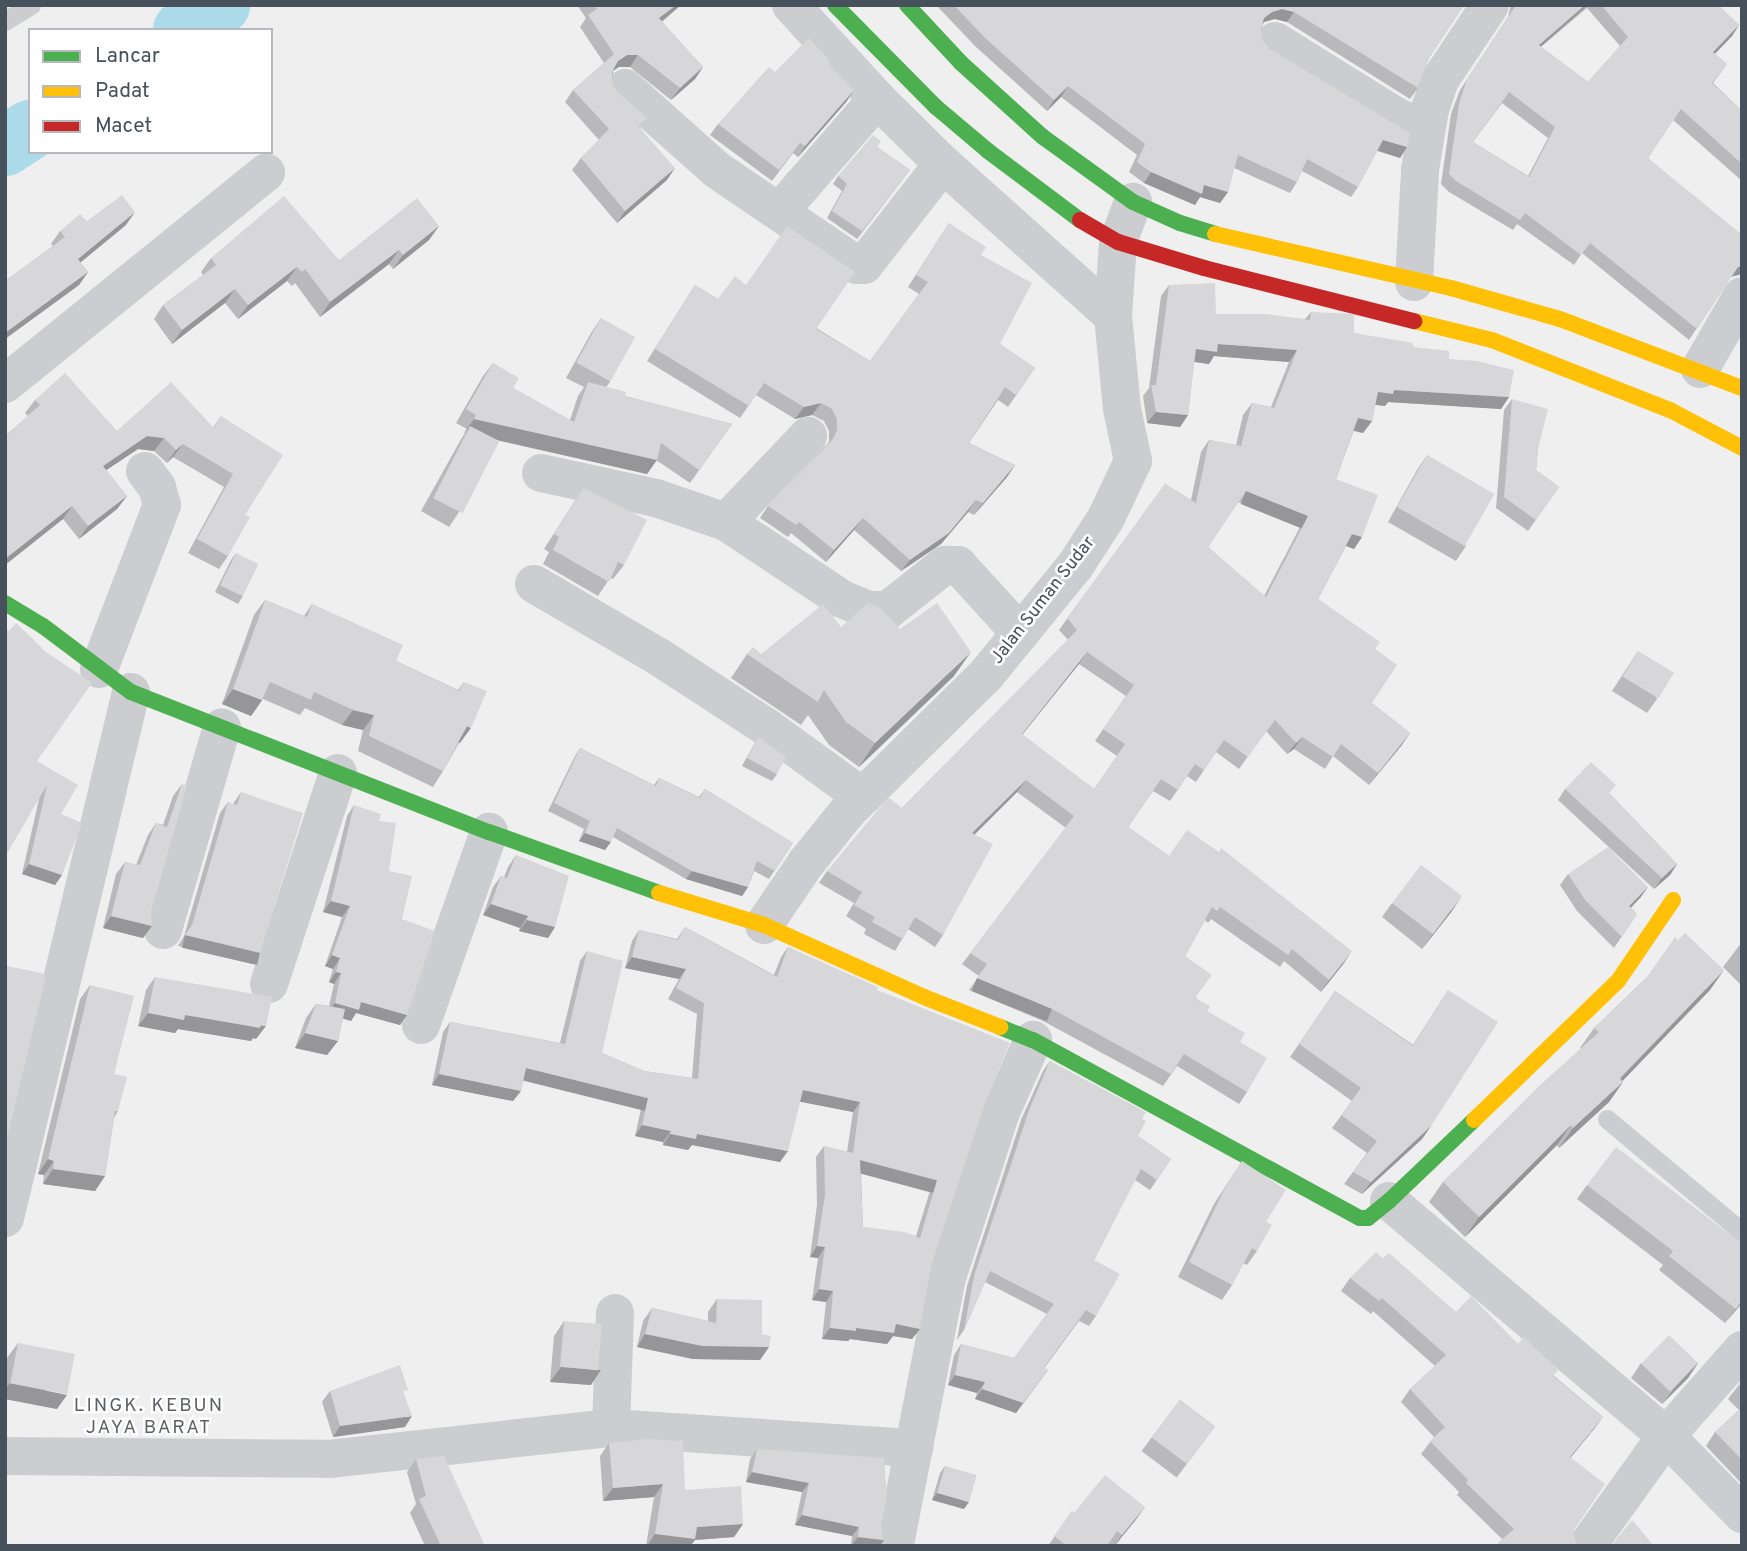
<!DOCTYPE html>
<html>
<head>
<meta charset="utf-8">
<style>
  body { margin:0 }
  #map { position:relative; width:1747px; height:1551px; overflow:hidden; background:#f0efef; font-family:Overpass,sans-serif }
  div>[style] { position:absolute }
  .river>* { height:60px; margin:-30px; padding:0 30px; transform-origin:30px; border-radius:30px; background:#abdbe9 }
  .lane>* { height:19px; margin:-9.5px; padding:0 9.5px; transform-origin:9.5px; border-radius:9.5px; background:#cbcdd0 }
  .street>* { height:38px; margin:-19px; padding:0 19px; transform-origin:19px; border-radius:19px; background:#cbcdd0 }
  .fast>* { height:16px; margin:-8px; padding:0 8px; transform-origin:8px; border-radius:8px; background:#4caf50 }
  .slow>* { height:16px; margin:-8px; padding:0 8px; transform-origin:8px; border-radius:8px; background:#ffc107 }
  .jam>* { height:16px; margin:-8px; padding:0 8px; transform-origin:8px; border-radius:8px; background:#c62828 }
  .wall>* { inset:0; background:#b9b9bb; transform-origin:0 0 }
  .shaded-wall>* { inset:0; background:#969698; transform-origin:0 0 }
  .building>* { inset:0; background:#d7d7d9; transform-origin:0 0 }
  span { translate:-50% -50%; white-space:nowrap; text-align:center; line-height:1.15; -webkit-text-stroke:5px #fff; paint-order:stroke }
  .street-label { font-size:18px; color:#47515b }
  .neighbourhood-label { font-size:19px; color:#5b5e63; letter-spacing:2px }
  .frame { position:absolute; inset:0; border:7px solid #47515b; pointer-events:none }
  .legend { position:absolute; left:28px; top:28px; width:245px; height:126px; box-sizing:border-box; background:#fff; border:2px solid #b5b9bd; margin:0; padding:9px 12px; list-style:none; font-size:21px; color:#47515b }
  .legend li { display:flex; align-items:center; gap:14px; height:35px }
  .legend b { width:35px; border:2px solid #b5b9bd }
</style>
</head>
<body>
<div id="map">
  <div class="river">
    <div style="left:183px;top:30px;width:45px;rotate:-34deg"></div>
    <div style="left:5px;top:146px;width:30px;rotate:-33deg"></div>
  </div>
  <div class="lane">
    <div style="left:5px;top:21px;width:31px;rotate:-32deg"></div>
    <div style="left:1607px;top:1119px;width:176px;rotate:39.9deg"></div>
  </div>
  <div class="street">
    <div style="left:791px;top:5px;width:127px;rotate:47.5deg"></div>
    <div style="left:877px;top:99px;width:93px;rotate:44.6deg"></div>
    <div style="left:1275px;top:41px;width:140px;rotate:31.9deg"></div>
    <div style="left:1394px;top:115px;width:35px;rotate:27deg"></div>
    <div style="left:625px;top:88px;width:123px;rotate:41.7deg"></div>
    <div style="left:717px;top:170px;width:169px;rotate:34.2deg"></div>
    <div style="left:857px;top:265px;width:7px"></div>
    <div style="left:864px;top:265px;width:128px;rotate:-52deg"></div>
    <div style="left:943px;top:164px;width:228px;rotate:41.8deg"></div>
    <div style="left:780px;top:211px;width:148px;rotate:-49.1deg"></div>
    <div style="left:1414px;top:282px;width:112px;rotate:-86.9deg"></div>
    <div style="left:1420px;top:170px;width:62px;rotate:-80.7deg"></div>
    <div style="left:1430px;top:109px;width:31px;rotate:-71deg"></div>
    <div style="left:1440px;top:80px;width:90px;rotate:-56.3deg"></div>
    <div style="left:1700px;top:369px;width:84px;rotate:-60.1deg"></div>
    <div style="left:5px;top:384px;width:336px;rotate:-39deg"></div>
    <div style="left:541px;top:473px;width:118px;rotate:12.3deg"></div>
    <div style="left:656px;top:498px;width:74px;rotate:18.9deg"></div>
    <div style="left:726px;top:522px;width:139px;rotate:33.6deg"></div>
    <div style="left:842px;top:599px;width:29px;rotate:22deg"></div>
    <div style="left:869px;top:610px;width:19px"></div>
    <div style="left:888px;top:610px;width:73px;rotate:-38.3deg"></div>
    <div style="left:945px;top:565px;width:13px"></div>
    <div style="left:958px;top:565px;width:92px;rotate:47.6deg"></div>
    <div style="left:726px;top:522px;width:119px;rotate:-46.4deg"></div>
    <div style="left:534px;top:584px;width:145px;rotate:30.3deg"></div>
    <div style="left:659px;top:657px;width:130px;rotate:33.1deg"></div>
    <div style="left:768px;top:728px;width:117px;rotate:36deg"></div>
    <div style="left:99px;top:669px;width:176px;rotate:-69deg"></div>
    <div style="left:162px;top:505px;width:19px;rotate:-106deg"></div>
    <div style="left:157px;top:487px;width:20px;rotate:-127deg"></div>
    <div style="left:764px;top:925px;width:75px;rotate:-55.9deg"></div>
    <div style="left:806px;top:863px;width:67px;rotate:-51.1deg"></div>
    <div style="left:848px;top:811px;width:194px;rotate:-44.6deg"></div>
    <div style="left:986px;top:675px;width:141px;rotate:-50.8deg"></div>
    <div style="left:1075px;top:566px;width:57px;rotate:-57.1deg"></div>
    <div style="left:1106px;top:518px;width:63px;rotate:-64.7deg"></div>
    <div style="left:1133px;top:461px;width:53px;rotate:-101.9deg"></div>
    <div style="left:1122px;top:409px;width:93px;rotate:-95.5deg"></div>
    <div style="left:1113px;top:316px;width:74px;rotate:-86.1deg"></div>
    <div style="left:1118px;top:242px;width:43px;rotate:-69.4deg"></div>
    <div style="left:163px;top:930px;width:211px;rotate:-73.8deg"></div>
    <div style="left:269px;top:984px;width:222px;rotate:-71.9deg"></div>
    <div style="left:421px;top:1025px;width:205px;rotate:-70.6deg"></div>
    <div style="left:1389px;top:1201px;width:363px;rotate:40.3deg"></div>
    <div style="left:1666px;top:1436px;width:115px;rotate:-48.5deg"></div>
    <div style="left:5px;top:1218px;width:541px;rotate:-76.53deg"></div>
    <div style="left:611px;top:1428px;width:115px;rotate:-88deg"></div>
    <div style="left:5px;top:1456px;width:324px;rotate:0.5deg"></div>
    <div style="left:329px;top:1459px;width:284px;rotate:-6.3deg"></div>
    <div style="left:611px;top:1428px;width:304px;rotate:3.8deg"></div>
    <div style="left:896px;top:1539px;width:263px;rotate:-79deg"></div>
    <div style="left:946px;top:1281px;width:178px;rotate:-72deg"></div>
    <div style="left:1001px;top:1112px;width:79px;rotate:-66deg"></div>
    <div style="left:1587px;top:1546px;width:135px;rotate:-54.3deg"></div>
    <div style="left:1666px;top:1436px;width:109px;rotate:45.7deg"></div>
  </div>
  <div class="fast">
    <div style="left:835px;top:5px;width:144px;rotate:45.3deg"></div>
    <div style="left:936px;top:107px;width:68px;rotate:40.2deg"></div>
    <div style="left:988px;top:151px;width:115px;rotate:36.9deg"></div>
    <div style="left:907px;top:5px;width:79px;rotate:47deg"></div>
    <div style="left:961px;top:63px;width:110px;rotate:42.1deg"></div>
    <div style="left:1043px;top:137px;width:111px;rotate:35.8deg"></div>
    <div style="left:1133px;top:202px;width:51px;rotate:24.1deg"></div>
    <div style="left:1180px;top:223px;width:37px;rotate:17deg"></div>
    <div style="left:5px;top:603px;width:44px;rotate:31.2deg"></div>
    <div style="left:43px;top:626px;width:110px;rotate:36.9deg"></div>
    <div style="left:131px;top:692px;width:384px;rotate:21.4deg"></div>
    <div style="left:489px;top:832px;width:181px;rotate:19.7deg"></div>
    <div style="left:1000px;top:1027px;width:35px;rotate:22deg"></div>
    <div style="left:1033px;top:1040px;width:372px;rotate:28.6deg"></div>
    <div style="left:1360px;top:1218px;width:8px"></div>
    <div style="left:1368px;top:1218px;width:27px;rotate:-39deg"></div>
    <div style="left:1389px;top:1201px;width:117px;rotate:-43.6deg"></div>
  </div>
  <div class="slow">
    <div style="left:1215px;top:234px;width:242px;rotate:12.9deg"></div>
    <div style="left:1451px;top:288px;width:113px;rotate:15.9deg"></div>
    <div style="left:1560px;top:319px;width:195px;rotate:20.8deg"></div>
    <div style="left:1414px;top:321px;width:80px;rotate:13.7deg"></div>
    <div style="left:1492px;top:340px;width:191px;rotate:21.5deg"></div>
    <div style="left:1670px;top:410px;width:81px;rotate:27.8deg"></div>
    <div style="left:659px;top:893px;width:110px;rotate:16.9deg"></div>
    <div style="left:764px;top:925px;width:175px;rotate:24.2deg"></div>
    <div style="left:924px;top:997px;width:82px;rotate:21.5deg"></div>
    <div style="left:1474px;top:1120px;width:200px;rotate:-44deg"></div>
    <div style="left:1618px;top:981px;width:98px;rotate:-55.8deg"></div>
  </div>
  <div class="jam">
    <div style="left:1080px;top:220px;width:44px;rotate:30.1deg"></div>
    <div style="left:1118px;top:242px;width:90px;rotate:16.8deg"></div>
    <div style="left:1204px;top:268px;width:217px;rotate:14.2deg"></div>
  </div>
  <div class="wall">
    <div style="clip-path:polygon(577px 5px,681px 5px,662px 22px,703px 67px,695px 79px,671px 100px,630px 67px,619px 67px,613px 71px,613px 84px,640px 128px,667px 180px,617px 223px,572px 170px,581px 158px,599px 140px,565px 102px,573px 90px,604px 63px,580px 27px,586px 18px)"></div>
    <div style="clip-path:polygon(936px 5px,1464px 5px,1429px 58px,1418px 88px,1410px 99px,1287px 22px,1275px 19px,1264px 22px,1261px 29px,1263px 40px,1270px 49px,1407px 147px,1400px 158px,1377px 151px,1358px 187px,1351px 197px,1302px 171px,1297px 182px,1290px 193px,1234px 168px,1228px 192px,1220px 203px,1200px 197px,1195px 205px,1144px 183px,1129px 172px,1137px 155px,1061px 97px,1047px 111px,976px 47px)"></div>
    <div style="clip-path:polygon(evenodd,1511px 5px,1718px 5px,1739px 25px,1732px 36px,1715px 54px,1727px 64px,1713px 83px,1742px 111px,1742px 181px,1673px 120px,1648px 158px,1742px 274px,1731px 277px,1689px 340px,1582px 253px,1574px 265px,1517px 224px,1513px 230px,1449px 192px,1441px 184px,1451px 114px,1460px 90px,1508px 17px,1511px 5px,1587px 8px,1620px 46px,1588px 82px,1541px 47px,1587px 8px,1511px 5px,1502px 103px,1548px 138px,1528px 176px,1473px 142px,1502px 103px)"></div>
    <div style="clip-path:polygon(828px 65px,847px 101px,798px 157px,793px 153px,772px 181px,710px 135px,718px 124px,775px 72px)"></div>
    <div style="clip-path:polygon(877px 147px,910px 170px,857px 239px,827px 218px,842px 191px,833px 184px,838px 176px)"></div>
    <div style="clip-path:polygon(87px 221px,126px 225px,80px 262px,88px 272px,79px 285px,5px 339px,5px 281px,53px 246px,51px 244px,60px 231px)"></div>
    <div style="clip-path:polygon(949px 223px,981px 255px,1000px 344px,1035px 368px,1008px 407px,998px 400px,969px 443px,1015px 465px,1007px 477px,974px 515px,968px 512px,941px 544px,901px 571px,854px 530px,826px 562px,791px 533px,788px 537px,760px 518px,768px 506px,829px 442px,829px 431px,824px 421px,812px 415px,795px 419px,756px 395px,740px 418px,647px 361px,695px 285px,718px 299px,746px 285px,870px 361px,919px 294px,908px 287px)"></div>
    <div style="clip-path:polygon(439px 226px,429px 240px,393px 269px,389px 264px,320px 317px,295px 283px,292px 286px,287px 281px,238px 319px,225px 303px,172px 344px,154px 319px,163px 305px,203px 275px,201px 272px,211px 258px,339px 260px)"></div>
    <div style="clip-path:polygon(evenodd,1169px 285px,1216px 314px,1305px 319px,1311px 312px,1354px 333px,1413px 347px,1449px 359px,1509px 397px,1501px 409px,1388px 402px,1385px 406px,1375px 405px,1372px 421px,1363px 433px,1354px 430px,1336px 479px,1362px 537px,1354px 549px,1346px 546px,1318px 599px,1375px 649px,1372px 703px,1410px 733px,1369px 785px,1333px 756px,1325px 769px,1294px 749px,1287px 754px,1266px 731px,1239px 769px,1216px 752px,1196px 782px,1187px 776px,1170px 801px,1153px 791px,1128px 827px,1169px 856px,1344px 963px,1321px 992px,1284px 961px,1280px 967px,1211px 919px,1208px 923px,1205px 920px,1185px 956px,1196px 998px,1207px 1011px,1240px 1042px,1247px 1092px,1239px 1104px,1177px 1066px,1163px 1086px,1043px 1021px,969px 990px,979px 976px,962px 964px,1066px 828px,1017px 792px,975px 834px,943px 935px,935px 947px,908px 929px,895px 951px,864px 934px,866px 929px,846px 916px,854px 903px,819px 883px,827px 871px,902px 808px,1068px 640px,1059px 630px,1165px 484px,1191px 500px,1201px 452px,1209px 440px,1236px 445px,1243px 415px,1252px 403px,1271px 407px,1289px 362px,1214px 356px,1209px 364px,1194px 362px,1188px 415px,1180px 427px,1147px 423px,1143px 396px,1149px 388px,1161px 296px,1169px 285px,1238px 502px,1300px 527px,1264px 596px,1208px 547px,1238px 502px,1169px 285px,1079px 664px,1126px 696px,1095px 741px,1117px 756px,1094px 789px,1022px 735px,1079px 664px)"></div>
    <div style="clip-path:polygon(601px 318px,610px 382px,606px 387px,625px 396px,732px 424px,690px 483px,656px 460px,647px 474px,496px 440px,459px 512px,449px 527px,421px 511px,460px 441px,465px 433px,464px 433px,467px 429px,456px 423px,483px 376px,493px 363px,513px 388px,570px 420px,578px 396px,584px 387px,566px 378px,591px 333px)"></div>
    <div style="clip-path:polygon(1512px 399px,1538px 449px,1536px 470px,1559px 487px,1528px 531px,1496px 508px,1504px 410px)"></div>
    <div style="clip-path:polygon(35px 400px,117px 431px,213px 428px,221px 416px,245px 515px,228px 556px,219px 569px,188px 553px,224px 487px,173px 457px,167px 463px,154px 451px,138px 449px,106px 470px,127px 496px,117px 509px,79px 539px,63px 519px,5px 565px,5px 436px,28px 416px,25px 413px)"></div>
    <div style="clip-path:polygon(1427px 455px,1466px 546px,1456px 561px,1388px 522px,1417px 470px)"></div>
    <div style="clip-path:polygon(583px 488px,624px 565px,613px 579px,610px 578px,598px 596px,543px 564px,549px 552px,544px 549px)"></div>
    <div style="clip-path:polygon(236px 553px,243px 596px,238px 604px,215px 592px,231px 560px)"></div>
    <div style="clip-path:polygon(265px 600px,304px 616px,312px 604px,396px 661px,458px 690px,464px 682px,460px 743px,459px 743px,443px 771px,433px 787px,358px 751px,363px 730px,342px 725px,305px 708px,300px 715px,263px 699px,251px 716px,222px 704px,254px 615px)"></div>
    <div style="clip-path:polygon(841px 627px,900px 629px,954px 676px,859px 767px,829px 745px,808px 715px,801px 725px,731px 678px,747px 654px,761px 654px)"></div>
    <div style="clip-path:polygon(1638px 651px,1657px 699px,1647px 713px,1612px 691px)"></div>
    <div style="clip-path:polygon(758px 737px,777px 774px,772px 781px,742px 766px)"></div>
    <div style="clip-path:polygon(580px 748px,654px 785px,659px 778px,699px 797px,705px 789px,793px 843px,769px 879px,754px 871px,748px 887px,742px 896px,686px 879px,613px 837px,605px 850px,579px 841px,584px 829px,548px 811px,575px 756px)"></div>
    <div style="clip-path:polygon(37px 761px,61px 814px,62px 875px,55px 885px,22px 874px,39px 799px)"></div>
    <div style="clip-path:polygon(182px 784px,143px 938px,103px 928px,116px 874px,125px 862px,136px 865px,148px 835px,156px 823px,163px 825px,173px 796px)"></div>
    <div style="clip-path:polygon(1565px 789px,1610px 794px,1677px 864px,1670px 875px,1654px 889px,1558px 800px)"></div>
    <div style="clip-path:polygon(241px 792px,260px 953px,252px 964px,178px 946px,184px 936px,220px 813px,228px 802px,233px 804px)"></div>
    <div style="clip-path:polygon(354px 805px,379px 821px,389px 871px,402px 919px,407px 1015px,400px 1025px,356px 1013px,351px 1021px,343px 1018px,338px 1041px,327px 1055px,295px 1048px,306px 1018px,316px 1004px,329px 1006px,334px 984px,329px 982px,333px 969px,325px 966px,342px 917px,323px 912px,347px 816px)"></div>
    <div style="clip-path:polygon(516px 855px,555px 927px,548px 938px,519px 931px,520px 928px,483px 915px,493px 887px,501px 876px,504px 877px,508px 867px)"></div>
    <div style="clip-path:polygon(1568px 874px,1648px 887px,1640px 898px,1631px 908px,1637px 914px,1614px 948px,1577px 911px,1560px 885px)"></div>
    <div style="clip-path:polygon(1392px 903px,1452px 911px,1422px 949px,1382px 917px)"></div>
    <div style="clip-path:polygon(evenodd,685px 927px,774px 975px,781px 957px,788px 947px,877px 990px,988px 1095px,932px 1264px,920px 1329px,912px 1339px,893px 1336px,887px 1344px,850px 1339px,848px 1341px,822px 1339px,826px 1302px,812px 1300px,818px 1258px,810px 1257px,817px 1205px,816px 1157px,824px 1146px,847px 1152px,853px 1112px,800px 1101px,780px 1162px,692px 1145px,688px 1150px,663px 1145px,663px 1142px,635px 1136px,641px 1109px,523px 1079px,521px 1091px,513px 1101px,432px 1085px,443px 1032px,450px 1022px,560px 1043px,580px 961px,587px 951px,602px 1053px,644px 1071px,692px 1078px,697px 1014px,668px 999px,679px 979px,625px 968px,632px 941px,639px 930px,677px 939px,685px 927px,861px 1173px,930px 1191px,916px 1236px,863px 1227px,861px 1173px)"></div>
    <div style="clip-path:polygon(1742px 942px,1742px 986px,1723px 967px)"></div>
    <div style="clip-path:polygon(155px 977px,256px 1039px,253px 1038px,251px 1041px,178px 1029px,175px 1033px,138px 1026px,146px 990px)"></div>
    <div style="clip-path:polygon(1647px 977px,1710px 990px,1622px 1081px,1623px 1082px,1609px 1102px,1559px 1148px,1557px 1145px,1465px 1237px,1429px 1202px,1443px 1182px,1581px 1049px,1580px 1048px,1594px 1028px)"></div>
    <div style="clip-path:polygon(90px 985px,114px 1074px,118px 1111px,114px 1118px,105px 1176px,95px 1191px,43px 1184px,44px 1175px,38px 1174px,80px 999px)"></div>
    <div style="clip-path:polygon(1448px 990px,1431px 1126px,1422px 1139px,1362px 1194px,1344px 1184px,1367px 1153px,1332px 1128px,1352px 1101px,1290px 1057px,1335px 991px,1413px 1045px)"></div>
    <div style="clip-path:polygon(1050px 1061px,1142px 1119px,1138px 1136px,1171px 1159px,1150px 1190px,1135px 1180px,1094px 1260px,1096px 1316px,1089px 1326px,1079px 1321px,1045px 1367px,1016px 1413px,975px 1399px,977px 1393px,948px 1385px,954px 1355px,961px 1344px,1014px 1358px,1047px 1314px,985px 1282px,964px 1330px,957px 1340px,967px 1286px,1021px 1120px,1043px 1071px)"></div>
    <div style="clip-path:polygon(1242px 1161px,1266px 1222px,1257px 1251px,1247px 1265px,1243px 1263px,1232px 1285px,1222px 1300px,1178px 1277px,1214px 1204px)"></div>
    <div style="clip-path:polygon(1587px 1185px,1742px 1244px,1742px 1303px,1725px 1323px,1659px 1270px,1663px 1265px,1577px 1199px)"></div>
    <div style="clip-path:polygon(1383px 1258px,1456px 1312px,1518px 1344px,1554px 1376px,1603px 1417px,1571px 1457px,1574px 1530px,1576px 1542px,1579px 1546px,1496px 1546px,1502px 1539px,1457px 1495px,1459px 1492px,1421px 1454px,1434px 1437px,1401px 1402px,1410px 1389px,1435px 1366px,1373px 1311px,1371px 1314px,1341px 1291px,1350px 1278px)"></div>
    <div style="clip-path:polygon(717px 1299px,762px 1334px,769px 1347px,760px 1360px,693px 1359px,637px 1347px,643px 1321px,652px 1308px,708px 1321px,708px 1312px)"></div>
    <div style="clip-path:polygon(564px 1321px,591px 1385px,550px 1382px,554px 1336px)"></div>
    <div style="clip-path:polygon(18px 1343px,57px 1409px,5px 1399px,5px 1369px,7px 1358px)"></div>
    <div style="clip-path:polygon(1641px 1363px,1698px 1363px,1688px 1378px,1662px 1404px,1631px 1378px)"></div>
    <div style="clip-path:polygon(1742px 1381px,1742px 1484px,1706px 1446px,1715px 1432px,1739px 1410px,1728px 1399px)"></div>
    <div style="clip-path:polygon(330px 1391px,404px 1394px,405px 1427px,333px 1437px,322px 1402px)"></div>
    <div style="left:1180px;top:1400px;width:44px;height:64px;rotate:37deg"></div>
    <div style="clip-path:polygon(609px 1443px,685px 1490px,743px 1524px,734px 1537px,695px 1540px,690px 1546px,646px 1546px,654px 1497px,603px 1501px,600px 1456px)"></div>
    <div style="clip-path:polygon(757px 1449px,881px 1526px,884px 1540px,880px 1546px,851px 1546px,852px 1536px,795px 1525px,802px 1492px,746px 1482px,750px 1459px)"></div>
    <div style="clip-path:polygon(416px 1459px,485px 1546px,425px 1546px,410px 1513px,416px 1504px,407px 1472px)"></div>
    <div style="clip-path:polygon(945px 1466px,964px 1509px,932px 1500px,940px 1473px)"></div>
    <div style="clip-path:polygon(1145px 1507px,1115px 1546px,1048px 1546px,1072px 1511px,1074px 1513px)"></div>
  </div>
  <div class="shaded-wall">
    <div style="clip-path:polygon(676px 5px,681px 5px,651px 30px,659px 18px)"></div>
    <div style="clip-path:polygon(1585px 5px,1588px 5px,1531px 55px,1539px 45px)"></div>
    <div style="clip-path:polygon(1282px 9px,1294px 12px,1287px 22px,1275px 19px,1264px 22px,1257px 29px,1264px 18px,1272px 12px)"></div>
    <div style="clip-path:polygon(1739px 25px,1732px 36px,1706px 63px,1713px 52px)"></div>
    <div style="clip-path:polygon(627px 55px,638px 55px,630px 67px,619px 67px,609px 73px,618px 61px)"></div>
    <div style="clip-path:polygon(703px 67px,695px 79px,671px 100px,680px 88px)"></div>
    <div style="clip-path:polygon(1068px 86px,1061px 97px,1047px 111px,1054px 100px)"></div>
    <div style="clip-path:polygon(854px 90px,847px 101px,798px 157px,805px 146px)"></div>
    <div style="clip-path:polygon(1383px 140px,1407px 147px,1400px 158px,1376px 150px)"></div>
    <div style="clip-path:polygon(675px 168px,667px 180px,617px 223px,625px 211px)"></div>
    <div style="clip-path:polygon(1151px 172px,1204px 185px,1228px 192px,1220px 203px,1200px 197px,1195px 205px,1144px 183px)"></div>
    <div style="clip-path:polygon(135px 212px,126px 225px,69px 272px,78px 259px)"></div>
    <div style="clip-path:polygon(439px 226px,429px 240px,393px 269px,403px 255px)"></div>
    <div style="clip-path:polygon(399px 250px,389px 264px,320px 317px,330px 302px)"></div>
    <div style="clip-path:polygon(1742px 266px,1742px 274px,1730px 277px,1738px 267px)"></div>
    <div style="clip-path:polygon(297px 267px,287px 281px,238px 319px,248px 305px)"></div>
    <div style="clip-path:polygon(88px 272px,79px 285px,5px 339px,5px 333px)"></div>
    <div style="clip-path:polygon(235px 289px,225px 303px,172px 344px,182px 330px)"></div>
    <div style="clip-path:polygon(1218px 344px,1297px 350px,1289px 362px,1214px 356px,1209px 364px,1188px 361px,1196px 349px)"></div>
    <div style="clip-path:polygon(1394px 390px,1509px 397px,1501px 409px,1388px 402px,1385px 406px,1370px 404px,1378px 392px)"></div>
    <div style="clip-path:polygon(821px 403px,812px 415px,795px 419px,804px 407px)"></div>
    <div style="clip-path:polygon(1156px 412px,1188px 415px,1180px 427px,1147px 423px)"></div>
    <div style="clip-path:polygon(1358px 418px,1372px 421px,1363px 433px,1350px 430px)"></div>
    <div style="clip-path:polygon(474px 419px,657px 460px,647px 474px,466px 433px,470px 426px,464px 433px)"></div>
    <div style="clip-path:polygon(147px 436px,164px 438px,154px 451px,138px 449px,93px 479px,103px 466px)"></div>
    <div style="clip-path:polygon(183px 444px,173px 457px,167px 463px,176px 450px)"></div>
    <div style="clip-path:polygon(1015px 465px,1007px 477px,974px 515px,983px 503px)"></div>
    <div style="left:1246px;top:491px;width:67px;height:14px;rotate:22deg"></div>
    <div style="clip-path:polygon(127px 496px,117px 509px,79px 539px,88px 526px)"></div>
    <div style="clip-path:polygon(976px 500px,968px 512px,941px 544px,901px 571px,910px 560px)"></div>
    <div style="clip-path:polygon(72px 506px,63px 519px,5px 565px,5px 559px)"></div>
    <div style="clip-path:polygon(863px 518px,854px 530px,826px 562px,834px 550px)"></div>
    <div style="clip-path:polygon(1352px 534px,1362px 537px,1354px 549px,1344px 545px)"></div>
    <div style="clip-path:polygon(971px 652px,954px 676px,859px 767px,875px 743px)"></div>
    <div style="clip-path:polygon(1087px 652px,1079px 664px,1013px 746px,1022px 734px)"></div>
    <div style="clip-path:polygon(233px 689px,262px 700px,251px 716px,222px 704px)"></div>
    <div style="clip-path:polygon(353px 710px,374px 715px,363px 730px,342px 725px)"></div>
    <div style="clip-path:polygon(467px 726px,471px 728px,460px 743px,457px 742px)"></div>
    <div style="clip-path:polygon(1410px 733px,1402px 745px,1369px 785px,1378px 773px)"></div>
    <div style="clip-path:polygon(1302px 737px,1294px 749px,1287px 754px,1296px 743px)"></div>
    <div style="clip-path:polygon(1026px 780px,1017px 792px,964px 845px,972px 833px)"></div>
    <div style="clip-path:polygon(585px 833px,611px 842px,605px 850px,579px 841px)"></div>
    <div style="clip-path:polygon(29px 864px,62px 875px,55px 885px,22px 874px)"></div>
    <div style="clip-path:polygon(1677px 864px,1670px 875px,1654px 889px,1662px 878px)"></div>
    <div style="clip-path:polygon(692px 871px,748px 887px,742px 896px,686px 879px)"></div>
    <div style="clip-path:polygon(1648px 887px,1640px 898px,1621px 917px,1629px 906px)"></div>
    <div style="clip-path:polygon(1462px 896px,1452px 911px,1422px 949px,1432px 935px)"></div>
    <div style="clip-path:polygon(331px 901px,350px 906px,342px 917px,323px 912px)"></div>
    <div style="clip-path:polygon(491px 904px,528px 916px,520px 928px,483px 915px)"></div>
    <div style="clip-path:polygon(111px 916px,152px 926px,143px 938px,103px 928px)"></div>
    <div style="clip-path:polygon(527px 920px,555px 927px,548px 938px,519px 931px)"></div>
    <div style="left:185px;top:935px;width:77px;height:13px;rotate:13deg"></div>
    <div style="clip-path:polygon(1352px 951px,1344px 963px,1321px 992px,1329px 980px)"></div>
    <div style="clip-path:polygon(332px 955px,340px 958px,333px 969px,325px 966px)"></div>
    <div style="clip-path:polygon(632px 957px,686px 969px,679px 979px,625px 968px)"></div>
    <div style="clip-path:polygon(1724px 970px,1710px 990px,1611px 1093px,1623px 1082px,1609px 1102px,1559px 1148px,1573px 1128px)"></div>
    <div style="clip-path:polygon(336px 972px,341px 973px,334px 984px,329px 982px)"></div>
    <div style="left:977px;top:978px;width:81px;height:14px;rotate:22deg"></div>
    <div style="clip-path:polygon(361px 1002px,407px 1015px,400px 1025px,356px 1013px,351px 1021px,327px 1014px,335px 1003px)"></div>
    <div style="clip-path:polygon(148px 1013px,185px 1015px,266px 1026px,256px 1039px,253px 1038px,251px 1041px,178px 1029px,175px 1033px,138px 1026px)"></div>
    <div style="clip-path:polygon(305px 1033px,338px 1041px,327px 1055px,295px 1048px)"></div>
    <div style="left:526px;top:1068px;width:126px;height:13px;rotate:14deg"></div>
    <div style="clip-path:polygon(439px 1074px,521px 1091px,513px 1101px,432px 1085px)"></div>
    <div style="clip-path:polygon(803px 1090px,860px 1102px,853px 1112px,796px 1101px)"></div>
    <div style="clip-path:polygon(642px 1125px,671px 1131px,663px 1142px,635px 1136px)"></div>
    <div style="clip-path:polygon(1571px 1125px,1557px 1145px,1465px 1237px,1479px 1217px)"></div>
    <div style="clip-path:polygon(1431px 1126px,1422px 1139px,1362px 1194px,1371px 1182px)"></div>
    <div style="clip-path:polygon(670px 1134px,697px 1134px,788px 1151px,780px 1162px,692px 1145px,688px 1150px,663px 1145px)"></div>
    <div style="clip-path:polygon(48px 1159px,54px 1161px,44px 1175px,38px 1174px)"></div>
    <div style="left:860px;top:1160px;width:80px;height:13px;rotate:15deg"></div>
    <div style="clip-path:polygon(53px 1169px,105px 1176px,95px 1191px,43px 1184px)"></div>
    <div style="clip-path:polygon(817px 1246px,825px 1247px,818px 1258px,810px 1257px)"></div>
    <div style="clip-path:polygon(819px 1289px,833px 1291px,826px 1302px,812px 1300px)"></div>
    <div style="clip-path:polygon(1742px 1301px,1742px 1303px,1725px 1323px,1736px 1309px)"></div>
    <div style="clip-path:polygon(896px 1324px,920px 1329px,912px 1339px,893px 1336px,887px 1344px,850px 1339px,848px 1341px,822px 1339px,830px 1328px,856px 1328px)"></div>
    <div style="clip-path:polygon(645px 1334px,769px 1347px,760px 1360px,693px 1359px,637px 1347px)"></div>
    <div style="clip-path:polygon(1698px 1363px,1688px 1378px,1662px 1404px,1673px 1390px)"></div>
    <div style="clip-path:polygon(561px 1367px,601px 1370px,591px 1385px,550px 1382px)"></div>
    <div style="clip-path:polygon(1048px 1370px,1016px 1413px,975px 1399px,982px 1389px)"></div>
    <div style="clip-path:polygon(955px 1375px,985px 1382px,977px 1393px,948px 1385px)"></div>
    <div style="clip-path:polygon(10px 1383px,67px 1395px,57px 1409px,5px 1399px,5px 1390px)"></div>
    <div style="clip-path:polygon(412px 1416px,405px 1427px,333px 1437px,340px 1426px)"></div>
    <div style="clip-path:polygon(1603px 1417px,1594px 1429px,1561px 1469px,1570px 1457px)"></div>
    <div style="clip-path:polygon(752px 1472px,809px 1483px,802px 1492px,746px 1482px)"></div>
    <div style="clip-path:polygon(663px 1484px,654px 1497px,603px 1501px,613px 1488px)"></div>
    <div style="clip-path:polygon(937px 1493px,969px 1502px,964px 1509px,932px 1500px)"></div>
    <div style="clip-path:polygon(1145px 1507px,1135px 1521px,1114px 1546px,1122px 1535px)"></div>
    <div style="clip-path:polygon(802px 1515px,859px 1527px,852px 1536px,795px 1525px)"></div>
    <div style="clip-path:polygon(743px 1524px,734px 1537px,695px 1540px,690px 1546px,647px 1546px,655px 1534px,697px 1527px)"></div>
    <div style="clip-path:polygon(858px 1537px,884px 1540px,880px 1546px,851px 1546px)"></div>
  </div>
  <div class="building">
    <div style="clip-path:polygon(594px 5px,676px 5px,659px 18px,703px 67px,680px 88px,638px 55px,627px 55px,618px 61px,612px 72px,613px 84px,618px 92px,647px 118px,638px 126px,675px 168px,625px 211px,581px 158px,609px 129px,573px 90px,614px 54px,588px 15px,597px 9px)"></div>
    <div style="clip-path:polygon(954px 5px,1464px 5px,1429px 58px,1418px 88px,1294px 12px,1282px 9px,1272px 12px,1264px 18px,1261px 29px,1263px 40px,1270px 49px,1410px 133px,1407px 147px,1383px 140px,1358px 187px,1307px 159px,1297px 182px,1238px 155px,1228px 192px,1204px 185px,1202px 194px,1151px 172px,1137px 162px,1145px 144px,1068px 86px,1054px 100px,984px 37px)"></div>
    <div style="clip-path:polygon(evenodd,1516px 5px,1585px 5px,1539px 45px,1588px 82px,1628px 37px,1601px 5px,1718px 5px,1739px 25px,1713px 52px,1727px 64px,1712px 83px,1742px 111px,1742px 164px,1681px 109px,1648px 158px,1741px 234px,1742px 233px,1742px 266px,1738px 267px,1697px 329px,1590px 243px,1581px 255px,1525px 213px,1520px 220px,1456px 181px,1449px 174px,1459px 104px,1467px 79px,1516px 5px,1509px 92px,1555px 127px,1529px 177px,1473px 142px,1509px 92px)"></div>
    <div style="clip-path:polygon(809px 38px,830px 61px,828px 64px,854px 90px,805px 146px,800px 143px,779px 170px,718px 124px,769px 67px,775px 72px)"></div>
    <div style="clip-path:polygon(873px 135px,881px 141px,877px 147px,910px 170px,862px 231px,832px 211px,847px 184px,838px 176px)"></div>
    <div style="clip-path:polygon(122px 195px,135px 212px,78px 259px,88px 272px,5px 333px,5px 281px,65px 237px,60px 231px,80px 214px,87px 221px)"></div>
    <div style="clip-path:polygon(284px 196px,339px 260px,417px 198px,439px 226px,403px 255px,399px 250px,330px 302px,305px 269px,302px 272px,297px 267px,248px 305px,235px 289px,182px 330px,163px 305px,216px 265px,211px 258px)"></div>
    <div style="clip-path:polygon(949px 223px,986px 247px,981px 255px,1032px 283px,1000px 344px,1035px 368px,1016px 395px,1005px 387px,969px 443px,1015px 465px,983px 503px,976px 500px,949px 533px,910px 560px,863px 518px,834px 550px,799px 522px,796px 525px,768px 506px,833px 439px,837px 430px,837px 419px,832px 409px,821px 403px,804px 407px,764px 383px,749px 406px,655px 349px,695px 285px,718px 299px,735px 276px,746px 285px,787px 226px,855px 272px,816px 329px,870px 361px,928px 282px,916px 275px)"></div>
    <div style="clip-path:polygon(evenodd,1215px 283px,1216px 314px,1266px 314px,1310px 320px,1311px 312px,1354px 314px,1354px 333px,1413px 343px,1413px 347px,1449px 351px,1449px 359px,1477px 361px,1514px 370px,1509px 397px,1394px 390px,1393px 394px,1378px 392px,1372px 421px,1358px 418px,1336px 479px,1378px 495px,1362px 537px,1352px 534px,1318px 599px,1380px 642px,1375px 649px,1397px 665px,1372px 703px,1410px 733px,1378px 773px,1341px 744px,1333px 757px,1302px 737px,1296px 743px,1275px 720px,1248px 757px,1224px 740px,1204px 770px,1195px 764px,1178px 790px,1161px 779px,1128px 827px,1169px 856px,1187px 830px,1219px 852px,1221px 848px,1352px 951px,1329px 980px,1292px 949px,1288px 955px,1220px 907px,1217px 911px,1212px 907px,1185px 956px,1212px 975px,1195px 998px,1210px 1006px,1207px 1011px,1245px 1033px,1240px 1042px,1267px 1058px,1247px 1092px,1184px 1054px,1171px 1074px,1052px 1009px,977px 978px,987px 964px,970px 953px,1074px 816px,1026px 780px,972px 833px,993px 844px,943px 935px,915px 917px,903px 939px,872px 922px,875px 917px,854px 905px,862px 892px,827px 871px,886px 800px,889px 798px,902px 808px,1077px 630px,1067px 618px,1165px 484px,1196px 503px,1209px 440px,1241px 446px,1252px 403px,1274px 408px,1297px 350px,1218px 344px,1217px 352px,1196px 349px,1188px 415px,1156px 412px,1151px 385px,1156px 385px,1169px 285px,1215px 283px,1246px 491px,1308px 516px,1266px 597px,1208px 547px,1246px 491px,1215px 283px,1087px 652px,1134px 685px,1103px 729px,1125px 744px,1094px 789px,1022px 734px,1087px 652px)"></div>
    <div style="left:601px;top:318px;width:39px;height:51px;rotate:29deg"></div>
    <div style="clip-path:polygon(493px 363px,519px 378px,513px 388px,574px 422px,588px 382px,626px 392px,625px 396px,732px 424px,699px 470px,661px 443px,657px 460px,474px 419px,476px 415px,466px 409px)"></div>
    <div style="clip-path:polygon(65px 373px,117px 431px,171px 382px,214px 428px,221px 416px,283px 455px,245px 515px,250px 517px,228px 556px,197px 539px,233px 474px,183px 444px,176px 450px,164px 438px,147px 436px,103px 466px,127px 496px,88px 526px,72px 506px,5px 559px,5px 436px,40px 405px,35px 400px)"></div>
    <div style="clip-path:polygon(1512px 399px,1548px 409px,1538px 449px,1536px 470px,1559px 487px,1536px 520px,1504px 497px)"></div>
    <div style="left:470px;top:426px;width:33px;height:81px;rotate:27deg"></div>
    <div style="left:1427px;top:455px;width:78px;height:60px;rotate:30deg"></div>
    <div style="clip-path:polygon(583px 488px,647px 520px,624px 565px,618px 562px,609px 582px,553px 550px,559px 537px,554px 534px)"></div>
    <div style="left:236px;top:553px;width:25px;height:36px;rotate:26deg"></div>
    <div style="clip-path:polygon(265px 600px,307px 617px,312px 604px,403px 645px,396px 661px,459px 691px,464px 682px,487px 691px,471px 728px,467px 726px,443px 771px,369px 736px,374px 715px,353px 710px,314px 692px,311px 700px,270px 682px,262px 700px,233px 689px)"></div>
    <div style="clip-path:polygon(868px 603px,879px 607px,900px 629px,937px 603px,971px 652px,875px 743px,846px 722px,824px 690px,818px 702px,747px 654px,753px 647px,761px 654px,823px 604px,841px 627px)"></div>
    <div style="clip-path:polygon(16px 623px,46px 652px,92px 683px,37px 761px,78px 785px,61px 814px,82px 823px,62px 875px,29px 864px,47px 785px,5px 857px,5px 628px,9px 631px)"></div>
    <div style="left:1638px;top:651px;width:42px;height:30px;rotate:31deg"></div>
    <div style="clip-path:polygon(758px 737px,786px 757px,777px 774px,747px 758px)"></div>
    <div style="clip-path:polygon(580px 748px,656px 786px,659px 778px,700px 798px,705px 789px,793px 843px,775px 871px,757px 861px,748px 887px,692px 871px,617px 828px,611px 842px,585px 833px,590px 821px,554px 803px)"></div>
    <div style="clip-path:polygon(1591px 762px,1616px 785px,1609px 793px,1677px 864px,1662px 878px,1565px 789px)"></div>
    <div style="clip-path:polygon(182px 784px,187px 786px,151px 912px,152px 926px,111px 916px,125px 862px,140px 865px,156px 823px,167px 827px)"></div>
    <div style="clip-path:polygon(241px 792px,303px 813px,260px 953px,185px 935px,192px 925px,228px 802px,237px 805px)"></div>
    <div style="clip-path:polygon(354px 805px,381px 814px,379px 821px,396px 823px,389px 871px,412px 876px,402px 919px,435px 931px,407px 1015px,361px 1002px,359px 1010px,335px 1003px,341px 973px,336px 972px,340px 958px,332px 955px,350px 906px,331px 901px)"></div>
    <div style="clip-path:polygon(1608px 847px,1648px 887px,1629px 906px,1637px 914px,1622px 937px,1585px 900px,1568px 874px)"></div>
    <div style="clip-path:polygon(516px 855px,569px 876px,555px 927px,527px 920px,528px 916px,491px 904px,501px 876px,507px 878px)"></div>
    <div style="left:1421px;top:865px;width:51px;height:48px;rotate:37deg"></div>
    <div style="clip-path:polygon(evenodd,685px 927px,777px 977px,788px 947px,878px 987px,877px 990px,1010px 1043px,988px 1095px,932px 1264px,920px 1329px,896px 1324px,894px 1333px,856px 1328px,856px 1331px,830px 1328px,833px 1291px,819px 1289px,825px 1247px,817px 1246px,825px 1195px,824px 1146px,853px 1153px,860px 1102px,803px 1090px,788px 1151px,697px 1134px,696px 1139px,670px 1134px,671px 1131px,642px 1125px,648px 1098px,526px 1068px,521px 1091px,439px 1074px,450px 1022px,565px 1044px,587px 951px,623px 961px,602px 1053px,644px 1071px,698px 1079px,704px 1003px,676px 988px,686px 969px,632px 957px,639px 930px,678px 940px,685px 927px,860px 1160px,937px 1180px,920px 1238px,904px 1232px,863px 1227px,860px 1160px)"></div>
    <div style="clip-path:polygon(1685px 933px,1724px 970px,1620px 1078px,1623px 1082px,1573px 1128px,1571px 1125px,1479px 1217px,1443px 1182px,1538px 1087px,1599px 1032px,1594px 1028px,1647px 977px,1675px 937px,1678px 940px)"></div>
    <div style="clip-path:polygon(7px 966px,41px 973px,46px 976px,5px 1147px,5px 974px)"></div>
    <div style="clip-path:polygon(155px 977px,272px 997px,266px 1026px,261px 1025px,260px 1028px,185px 1015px,184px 1020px,148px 1013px)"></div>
    <div style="clip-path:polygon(90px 985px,134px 996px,114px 1074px,127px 1077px,118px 1111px,115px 1111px,105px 1176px,53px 1169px,54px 1161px,48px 1159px)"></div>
    <div style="clip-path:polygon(1448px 990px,1498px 1022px,1431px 1126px,1371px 1182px,1353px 1172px,1377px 1141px,1341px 1115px,1361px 1088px,1299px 1044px,1335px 991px,1413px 1046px)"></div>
    <div style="clip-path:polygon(316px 1004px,345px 1009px,338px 1041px,305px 1033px)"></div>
    <div style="clip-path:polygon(1050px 1061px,1146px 1112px,1142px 1119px,1146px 1121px,1138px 1136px,1171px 1159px,1157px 1180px,1141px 1169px,1094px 1260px,1120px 1274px,1096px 1316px,1086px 1310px,1044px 1367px,1048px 1370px,1023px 1403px,982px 1389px,985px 1382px,955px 1375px,961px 1344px,1014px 1358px,1054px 1304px,990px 1271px,964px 1330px,974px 1276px,1029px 1110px)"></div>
    <div style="clip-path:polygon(1616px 1147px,1742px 1244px,1742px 1301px,1736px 1309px,1669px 1256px,1673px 1251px,1587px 1185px)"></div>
    <div style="clip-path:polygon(1242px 1161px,1286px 1190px,1266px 1222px,1272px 1225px,1257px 1251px,1252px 1248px,1232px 1285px,1189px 1262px,1224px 1190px)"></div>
    <div style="clip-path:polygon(1376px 1252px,1383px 1258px,1389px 1253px,1456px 1312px,1471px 1296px,1518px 1344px,1524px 1337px,1558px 1370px,1553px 1376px,1603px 1417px,1570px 1457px,1605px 1484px,1574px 1530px,1576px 1542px,1579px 1546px,1501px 1546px,1498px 1543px,1514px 1529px,1466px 1483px,1468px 1480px,1430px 1441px,1445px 1427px,1410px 1389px,1446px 1355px,1382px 1298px,1379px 1301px,1350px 1278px)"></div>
    <div style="clip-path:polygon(717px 1299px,762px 1300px,762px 1334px,771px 1336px,769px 1347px,702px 1346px,645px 1334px,652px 1308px,716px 1323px)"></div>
    <div style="left:564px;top:1321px;width:38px;height:46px;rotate:5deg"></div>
    <div style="left:1669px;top:1335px;width:40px;height:40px;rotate:44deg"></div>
    <div style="left:18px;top:1343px;width:58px;height:41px;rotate:11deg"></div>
    <div style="clip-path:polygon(400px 1365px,408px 1390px,403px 1391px,412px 1416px,340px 1426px,330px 1391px)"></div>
    <div style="clip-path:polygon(1742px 1381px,1742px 1389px,1738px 1385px)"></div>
    <div style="left:1180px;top:1400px;width:44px;height:47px;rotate:37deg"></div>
    <div style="clip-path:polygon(1742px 1407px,1742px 1460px,1715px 1432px)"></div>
    <div style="clip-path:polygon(648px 1439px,683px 1441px,685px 1490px,741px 1486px,743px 1524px,697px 1527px,695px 1539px,655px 1534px,663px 1484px,613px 1488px,609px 1443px)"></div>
    <div style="clip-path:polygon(757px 1449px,884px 1458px,887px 1496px,881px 1526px,884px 1540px,858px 1537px,859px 1527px,802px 1515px,809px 1483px,752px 1472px)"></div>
    <div style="clip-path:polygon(444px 1456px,485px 1546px,441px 1546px,419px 1499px,426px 1496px,416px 1459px)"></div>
    <div style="left:945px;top:1466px;width:33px;height:28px;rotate:16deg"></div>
    <div style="clip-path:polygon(1105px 1475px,1145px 1507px,1122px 1535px,1117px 1531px,1107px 1546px,1067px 1546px,1054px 1536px,1072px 1511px,1074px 1513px)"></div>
    <div style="clip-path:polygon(1632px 1520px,1654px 1546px,1611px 1546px)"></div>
  </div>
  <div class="street-label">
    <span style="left:1044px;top:601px;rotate:-52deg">Jalan Suman Sudar</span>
  </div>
  <div class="neighbourhood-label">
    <span style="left:149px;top:1418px">LINGK. KEBUN<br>JAYA BARAT</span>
  </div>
  <div class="frame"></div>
  <ul class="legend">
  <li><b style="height:9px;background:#4caf50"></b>Lancar</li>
  <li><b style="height:9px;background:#ffc107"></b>Padat</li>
  <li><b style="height:9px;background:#c62828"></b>Macet</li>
  </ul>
</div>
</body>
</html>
